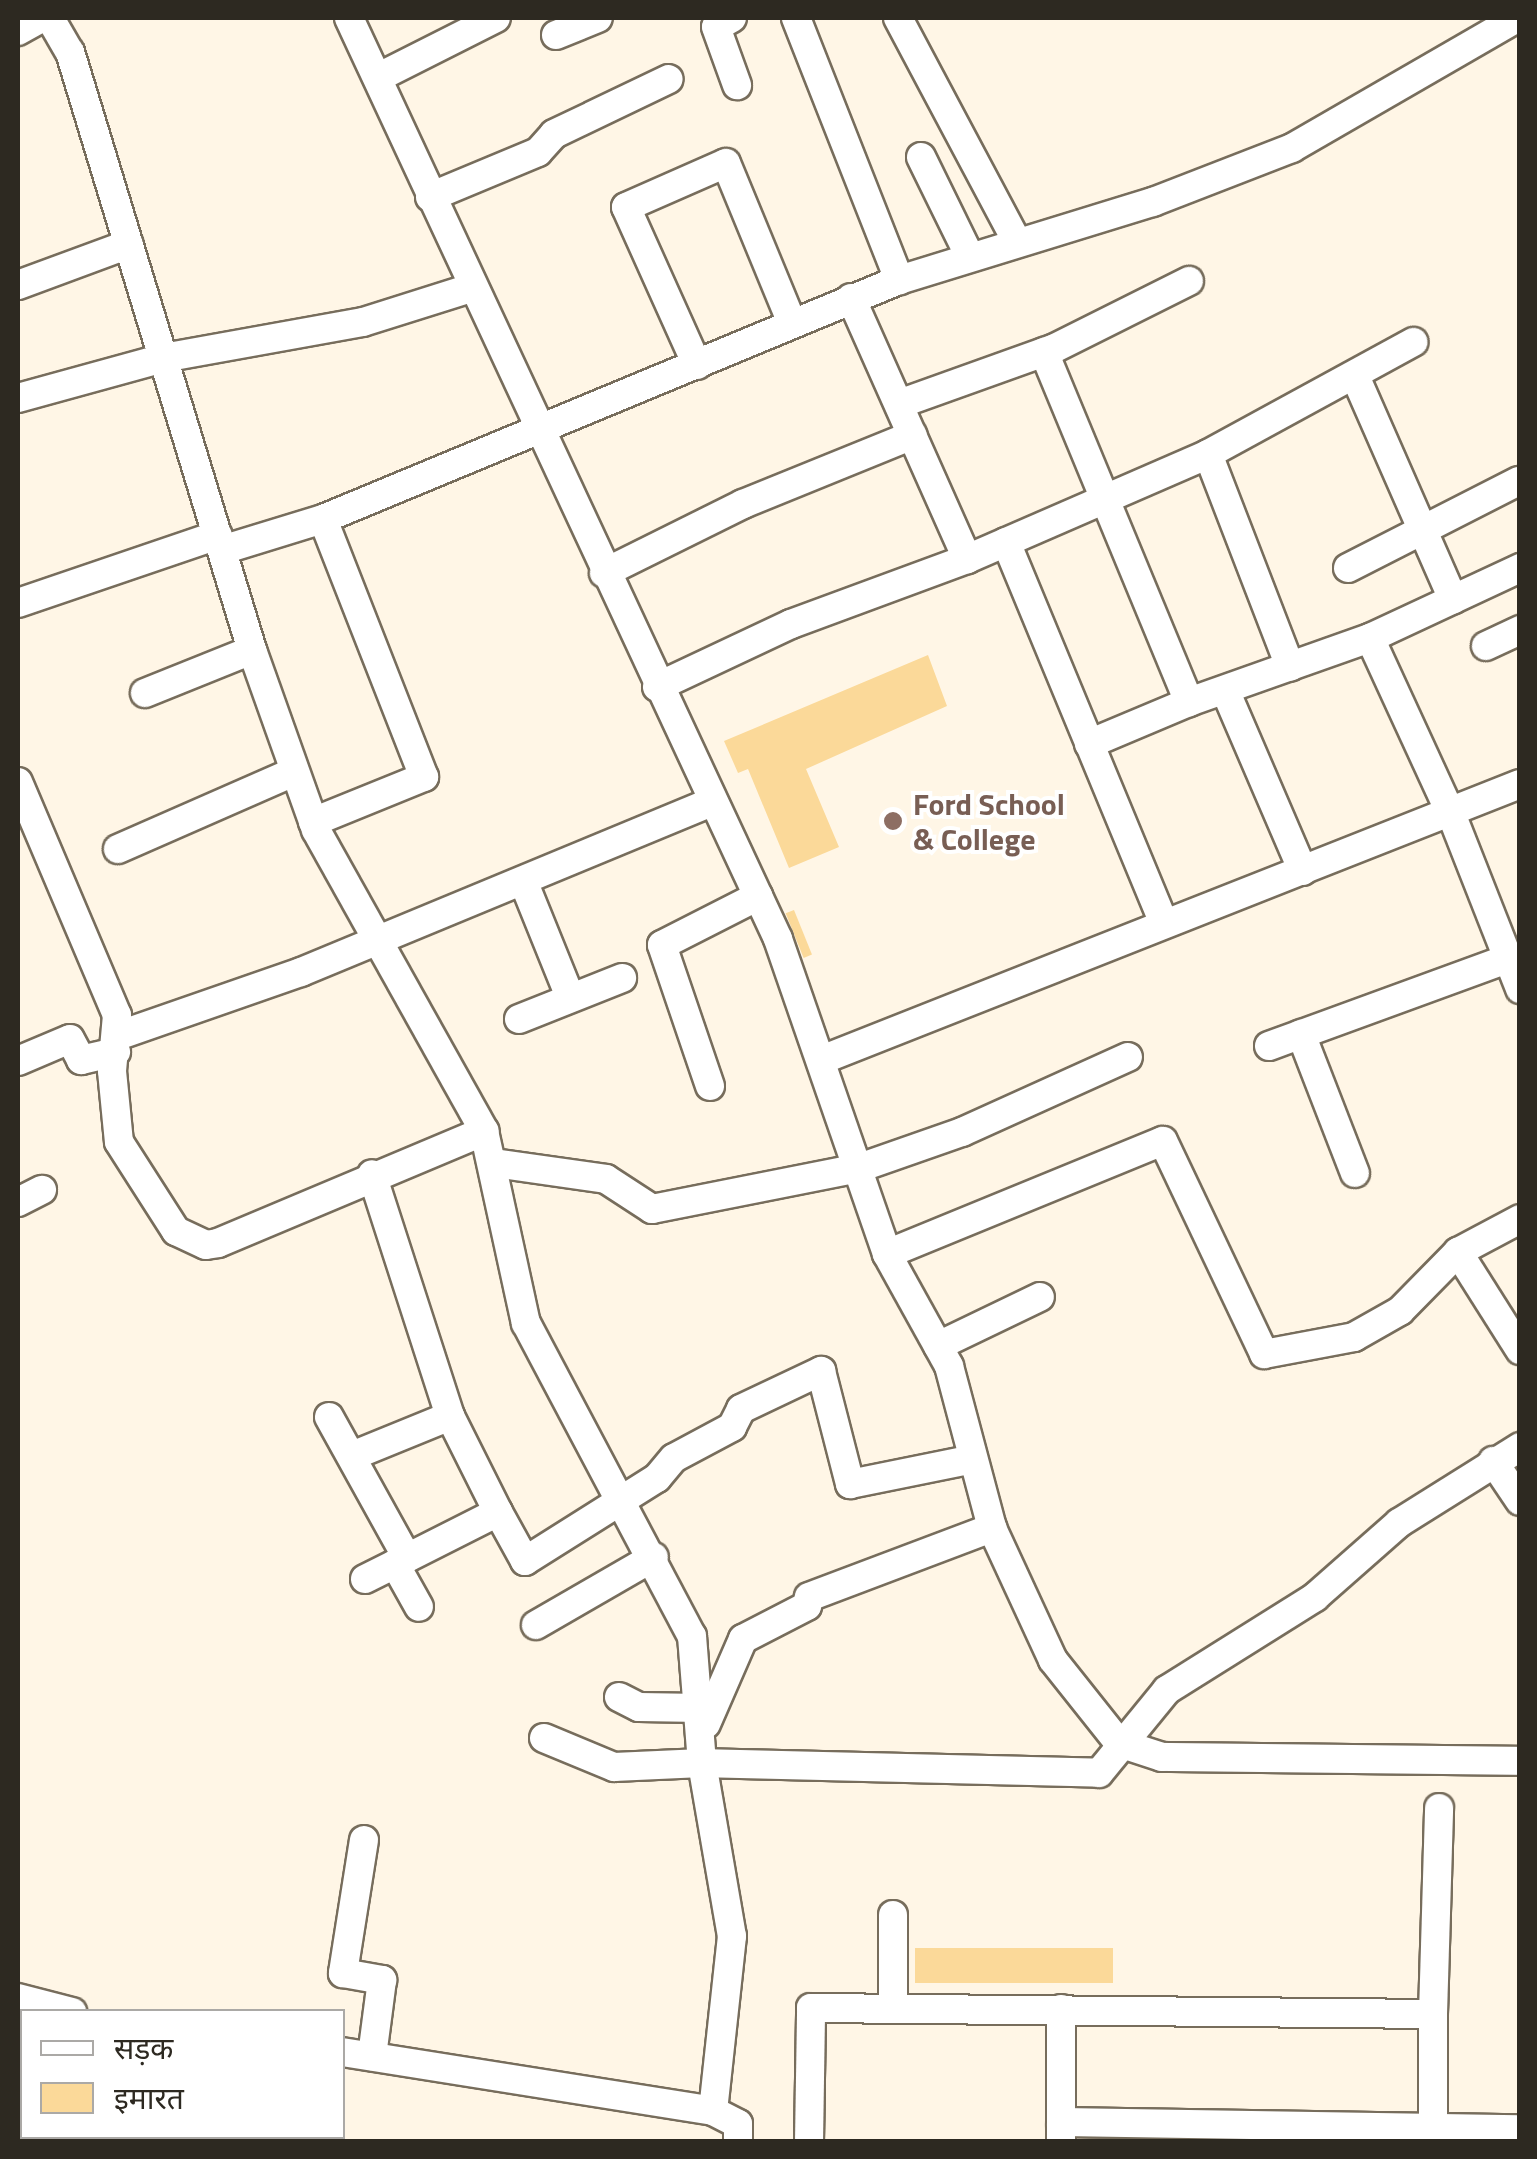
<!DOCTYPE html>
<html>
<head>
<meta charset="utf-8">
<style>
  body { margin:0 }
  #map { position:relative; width:1537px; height:2159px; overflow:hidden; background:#fff6e6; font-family:"Titillium Web","Noto Sans Devanagari",sans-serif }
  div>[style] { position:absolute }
  .building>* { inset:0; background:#fbd999; transform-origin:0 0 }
  .roads { filter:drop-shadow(2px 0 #776d5c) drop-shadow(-2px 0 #776d5c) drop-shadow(0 2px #776d5c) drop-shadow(0 -2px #776d5c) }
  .minor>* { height:28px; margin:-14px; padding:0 14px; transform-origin:14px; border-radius:14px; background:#fff }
  .dots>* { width:28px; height:28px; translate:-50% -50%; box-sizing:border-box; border:5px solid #fff; border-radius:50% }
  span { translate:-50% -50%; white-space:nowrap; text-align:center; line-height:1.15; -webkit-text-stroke:8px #fff; paint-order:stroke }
  .education-label { font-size:30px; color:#785e54; font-weight:700 }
  .left { translate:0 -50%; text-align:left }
  .frame { position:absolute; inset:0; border:20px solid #2d2921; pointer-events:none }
  .legend { position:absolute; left:20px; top:2009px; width:325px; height:130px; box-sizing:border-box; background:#fff; border:2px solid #aba9a6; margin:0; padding:12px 18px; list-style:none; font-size:30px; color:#2d2921 }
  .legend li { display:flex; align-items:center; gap:20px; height:50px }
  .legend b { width:50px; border:2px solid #aba9a6 }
</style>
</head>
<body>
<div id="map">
  <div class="building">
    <div style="clip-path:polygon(928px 655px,947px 706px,806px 769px,839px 847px,789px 868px,748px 769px,738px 773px,724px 741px)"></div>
    <div style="left:794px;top:910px;width:48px;height:9px;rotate:68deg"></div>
    <div style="left:915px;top:1948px;width:198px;height:35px"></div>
  </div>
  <div class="roads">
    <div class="minor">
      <div style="left:50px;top:18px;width:39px;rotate:60deg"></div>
      <div style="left:70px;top:52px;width:625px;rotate:73.07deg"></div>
      <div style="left:252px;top:650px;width:191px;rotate:70.4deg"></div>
      <div style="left:316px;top:830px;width:345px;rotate:60.8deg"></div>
      <div style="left:484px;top:1131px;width:197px;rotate:77.7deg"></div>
      <div style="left:526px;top:1323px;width:354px;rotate:62.1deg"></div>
      <div style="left:692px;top:1636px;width:127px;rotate:85.5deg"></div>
      <div style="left:702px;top:1763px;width:176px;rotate:80.2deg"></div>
      <div style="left:732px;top:1936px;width:176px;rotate:96.2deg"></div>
      <div style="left:349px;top:18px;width:1016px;rotate:65.02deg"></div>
      <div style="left:778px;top:939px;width:333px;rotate:70.9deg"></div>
      <div style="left:887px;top:1254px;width:128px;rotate:61deg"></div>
      <div style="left:949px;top:1366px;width:168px;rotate:75.1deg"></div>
      <div style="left:992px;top:1528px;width:145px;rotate:65.2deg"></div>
      <div style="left:1053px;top:1660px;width:106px;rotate:51.5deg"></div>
      <div style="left:1119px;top:1743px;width:45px;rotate:18deg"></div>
      <div style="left:1162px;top:1757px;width:358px;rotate:0.6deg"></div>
      <div style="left:732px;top:18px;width:18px;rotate:151deg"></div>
      <div style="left:716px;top:27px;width:62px;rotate:70.1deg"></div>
      <div style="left:796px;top:18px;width:282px;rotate:68.5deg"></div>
      <div style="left:898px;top:18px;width:254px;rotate:62deg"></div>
      <div style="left:18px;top:31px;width:26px;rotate:-29deg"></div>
      <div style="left:556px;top:35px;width:45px;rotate:-22deg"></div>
      <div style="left:379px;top:77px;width:131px;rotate:-26.8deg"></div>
      <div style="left:921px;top:157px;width:111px;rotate:63.9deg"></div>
      <div style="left:430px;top:197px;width:117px;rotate:-22.6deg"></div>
      <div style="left:538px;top:152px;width:24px;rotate:-48deg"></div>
      <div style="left:554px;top:134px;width:127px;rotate:-25.6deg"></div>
      <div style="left:18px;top:285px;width:118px;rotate:-20.3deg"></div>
      <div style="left:851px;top:298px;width:286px;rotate:66deg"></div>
      <div style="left:1044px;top:352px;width:379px;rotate:67.5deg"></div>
      <div style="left:1189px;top:702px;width:192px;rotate:-19.5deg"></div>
      <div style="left:1370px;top:638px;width:166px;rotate:-25deg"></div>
      <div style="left:697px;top:365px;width:173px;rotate:-114.2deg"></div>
      <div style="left:626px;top:207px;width:109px;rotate:-23.7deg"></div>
      <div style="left:726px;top:163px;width:173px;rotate:67.6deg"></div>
      <div style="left:1355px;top:376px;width:244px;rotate:66.3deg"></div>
      <div style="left:18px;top:398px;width:150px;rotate:-15.4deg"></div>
      <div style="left:163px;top:358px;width:203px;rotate:-10.2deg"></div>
      <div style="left:363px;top:322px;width:116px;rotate:-17.5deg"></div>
      <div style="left:899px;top:404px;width:164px;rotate:-19.7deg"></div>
      <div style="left:1053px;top:349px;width:152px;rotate:-26.6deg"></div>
      <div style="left:1208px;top:454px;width:228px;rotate:68.9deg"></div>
      <div style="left:1006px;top:542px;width:412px;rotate:67.5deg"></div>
      <div style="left:222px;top:550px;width:106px;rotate:-17.1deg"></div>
      <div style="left:323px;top:519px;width:624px;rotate:-22.54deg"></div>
      <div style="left:899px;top:280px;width:266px;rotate:-17.1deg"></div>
      <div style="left:1153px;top:202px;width:149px;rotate:-21.2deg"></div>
      <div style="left:1292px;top:148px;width:260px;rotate:-30deg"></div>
      <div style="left:1348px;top:568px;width:192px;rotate:-27deg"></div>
      <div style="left:604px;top:573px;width:155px;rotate:-26.4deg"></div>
      <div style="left:743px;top:504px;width:183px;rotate:-22.1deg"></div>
      <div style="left:18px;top:603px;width:211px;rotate:-18.8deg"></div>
      <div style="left:1370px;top:638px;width:196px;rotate:65.3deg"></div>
      <div style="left:1452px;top:816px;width:186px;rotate:68.5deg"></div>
      <div style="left:1486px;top:646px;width:38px;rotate:-25deg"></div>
      <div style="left:657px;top:687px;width:148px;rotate:-25.2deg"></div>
      <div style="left:791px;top:624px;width:188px;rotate:-20.3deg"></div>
      <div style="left:967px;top:559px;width:263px;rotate:-23.5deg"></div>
      <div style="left:1208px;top:454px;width:234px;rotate:-28.6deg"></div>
      <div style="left:1225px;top:690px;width:197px;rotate:66.7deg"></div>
      <div style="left:145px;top:693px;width:115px;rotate:-21.9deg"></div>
      <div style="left:1089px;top:744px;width:108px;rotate:-22.8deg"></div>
      <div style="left:18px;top:782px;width:253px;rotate:67deg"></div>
      <div style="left:117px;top:1015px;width:56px;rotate:95.1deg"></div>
      <div style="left:112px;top:1071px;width:71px;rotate:84.4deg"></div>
      <div style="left:119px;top:1142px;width:106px;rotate:57.4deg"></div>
      <div style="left:176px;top:1231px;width:33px;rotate:25deg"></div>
      <div style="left:206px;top:1245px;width:12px;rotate:-9deg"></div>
      <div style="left:218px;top:1243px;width:289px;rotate:-22.8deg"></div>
      <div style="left:313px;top:822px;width:120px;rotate:-22.1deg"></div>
      <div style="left:424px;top:777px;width:277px;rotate:-111.4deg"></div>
      <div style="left:118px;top:849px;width:191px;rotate:-23.7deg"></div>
      <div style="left:524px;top:883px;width:123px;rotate:68deg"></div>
      <div style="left:519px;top:1019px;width:111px;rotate:-21.7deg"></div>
      <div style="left:1301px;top:1034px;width:149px;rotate:68.8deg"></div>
      <div style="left:120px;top:1035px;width:192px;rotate:-19.2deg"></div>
      <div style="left:301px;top:972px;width:446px;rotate:-22.5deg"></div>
      <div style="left:1269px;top:1046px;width:256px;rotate:-20.1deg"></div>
      <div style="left:824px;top:1059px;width:748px;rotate:-21.56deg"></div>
      <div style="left:18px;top:1061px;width:56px;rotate:-22.9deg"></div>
      <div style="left:70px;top:1039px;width:24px;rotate:62deg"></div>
      <div style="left:81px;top:1060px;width:36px;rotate:-13deg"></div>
      <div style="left:710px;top:1086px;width:149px;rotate:-108.8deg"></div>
      <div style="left:662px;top:945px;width:108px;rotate:-27deg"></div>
      <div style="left:494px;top:1163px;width:113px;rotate:8.1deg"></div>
      <div style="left:606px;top:1179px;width:55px;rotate:33.1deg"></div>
      <div style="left:652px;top:1209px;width:211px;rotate:-11.2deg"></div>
      <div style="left:859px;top:1168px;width:109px;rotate:-19.3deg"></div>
      <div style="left:962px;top:1132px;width:182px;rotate:-24.3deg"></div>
      <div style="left:18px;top:1202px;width:27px;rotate:-27deg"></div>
      <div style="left:1458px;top:1252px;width:116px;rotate:57.7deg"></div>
      <div style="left:887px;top:1254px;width:298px;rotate:-22.3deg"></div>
      <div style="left:1163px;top:1141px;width:236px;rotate:64.6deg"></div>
      <div style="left:1264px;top:1354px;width:92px;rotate:-10.7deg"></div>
      <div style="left:1354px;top:1337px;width:53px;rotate:-29.5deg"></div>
      <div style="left:1400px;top:1311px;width:83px;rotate:-45.5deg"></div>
      <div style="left:1458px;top:1252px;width:70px;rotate:-28deg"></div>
      <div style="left:938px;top:1346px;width:113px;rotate:-25.7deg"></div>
      <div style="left:329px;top:1417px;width:161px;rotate:61deg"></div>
      <div style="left:407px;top:1558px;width:102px;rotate:-26.8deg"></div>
      <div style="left:498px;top:1512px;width:107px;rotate:-116.6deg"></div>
      <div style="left:450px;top:1416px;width:254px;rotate:-107.9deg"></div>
      <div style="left:352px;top:1456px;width:106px;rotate:-22.2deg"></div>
      <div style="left:1493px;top:1461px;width:48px;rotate:56deg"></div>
      <div style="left:498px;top:1512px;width:56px;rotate:61.1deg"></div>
      <div style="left:525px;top:1561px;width:156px;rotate:-32.2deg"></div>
      <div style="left:657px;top:1478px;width:26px;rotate:-50deg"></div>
      <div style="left:674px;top:1458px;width:66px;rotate:-28.1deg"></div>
      <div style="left:732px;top:1427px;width:20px;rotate:-63deg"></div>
      <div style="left:741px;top:1409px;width:89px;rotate:-25.4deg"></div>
      <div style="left:821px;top:1371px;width:117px;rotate:75.6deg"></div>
      <div style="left:850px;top:1484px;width:121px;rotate:-11.4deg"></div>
      <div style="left:395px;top:1564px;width:49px;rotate:60.8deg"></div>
      <div style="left:365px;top:1579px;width:47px;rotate:-26.6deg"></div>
      <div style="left:536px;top:1625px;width:136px;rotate:-30deg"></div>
      <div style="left:619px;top:1697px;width:22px;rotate:27deg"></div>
      <div style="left:639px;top:1707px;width:63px;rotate:0.9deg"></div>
      <div style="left:706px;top:1724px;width:93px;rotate:-66.5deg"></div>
      <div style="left:743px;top:1639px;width:72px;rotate:-27.3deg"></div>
      <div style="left:807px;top:1606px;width:9px;rotate:-77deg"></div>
      <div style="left:809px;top:1597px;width:196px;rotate:-20.7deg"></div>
      <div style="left:544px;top:1738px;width:76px;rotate:22.5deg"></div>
      <div style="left:614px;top:1767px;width:88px;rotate:-2.6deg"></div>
      <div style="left:702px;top:1763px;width:397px;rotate:1.4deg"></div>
      <div style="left:1099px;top:1773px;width:107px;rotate:-50.7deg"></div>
      <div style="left:1167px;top:1690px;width:175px;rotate:-32.1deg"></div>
      <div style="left:1315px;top:1597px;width:112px;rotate:-41.4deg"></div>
      <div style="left:1399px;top:1523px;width:143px;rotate:-32.1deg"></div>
      <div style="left:364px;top:1840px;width:135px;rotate:99deg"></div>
      <div style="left:343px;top:1973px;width:40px;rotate:10deg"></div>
      <div style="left:382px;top:1980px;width:77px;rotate:97.5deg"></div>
      <div style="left:18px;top:1998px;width:56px;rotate:14.5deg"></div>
      <div style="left:893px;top:2009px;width:94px;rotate:-90deg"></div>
      <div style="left:1061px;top:2009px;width:133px;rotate:90deg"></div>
      <div style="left:1433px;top:2014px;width:206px;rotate:-88.3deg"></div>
      <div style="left:342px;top:2052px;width:376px;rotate:9deg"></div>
      <div style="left:713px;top:2111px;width:28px;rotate:27deg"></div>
      <div style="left:738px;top:2124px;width:18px;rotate:90deg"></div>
      <div style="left:1061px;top:2122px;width:459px;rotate:0.9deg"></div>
      <div style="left:809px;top:2142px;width:134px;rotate:-89.1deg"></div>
      <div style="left:811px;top:2008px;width:622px;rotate:0.55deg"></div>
      <div style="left:1433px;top:2014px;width:128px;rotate:90deg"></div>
    </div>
  </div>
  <div class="dots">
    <div style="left:893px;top:821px;background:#8d6e63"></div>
  </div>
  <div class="education-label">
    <span class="left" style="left:913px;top:821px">Ford School<br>&amp; College</span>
  </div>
  <div class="frame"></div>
  <ul class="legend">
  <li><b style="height:12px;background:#fff"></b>सड़क</li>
  <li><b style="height:28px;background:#fbd999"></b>इमारत</li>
  </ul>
</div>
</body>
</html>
